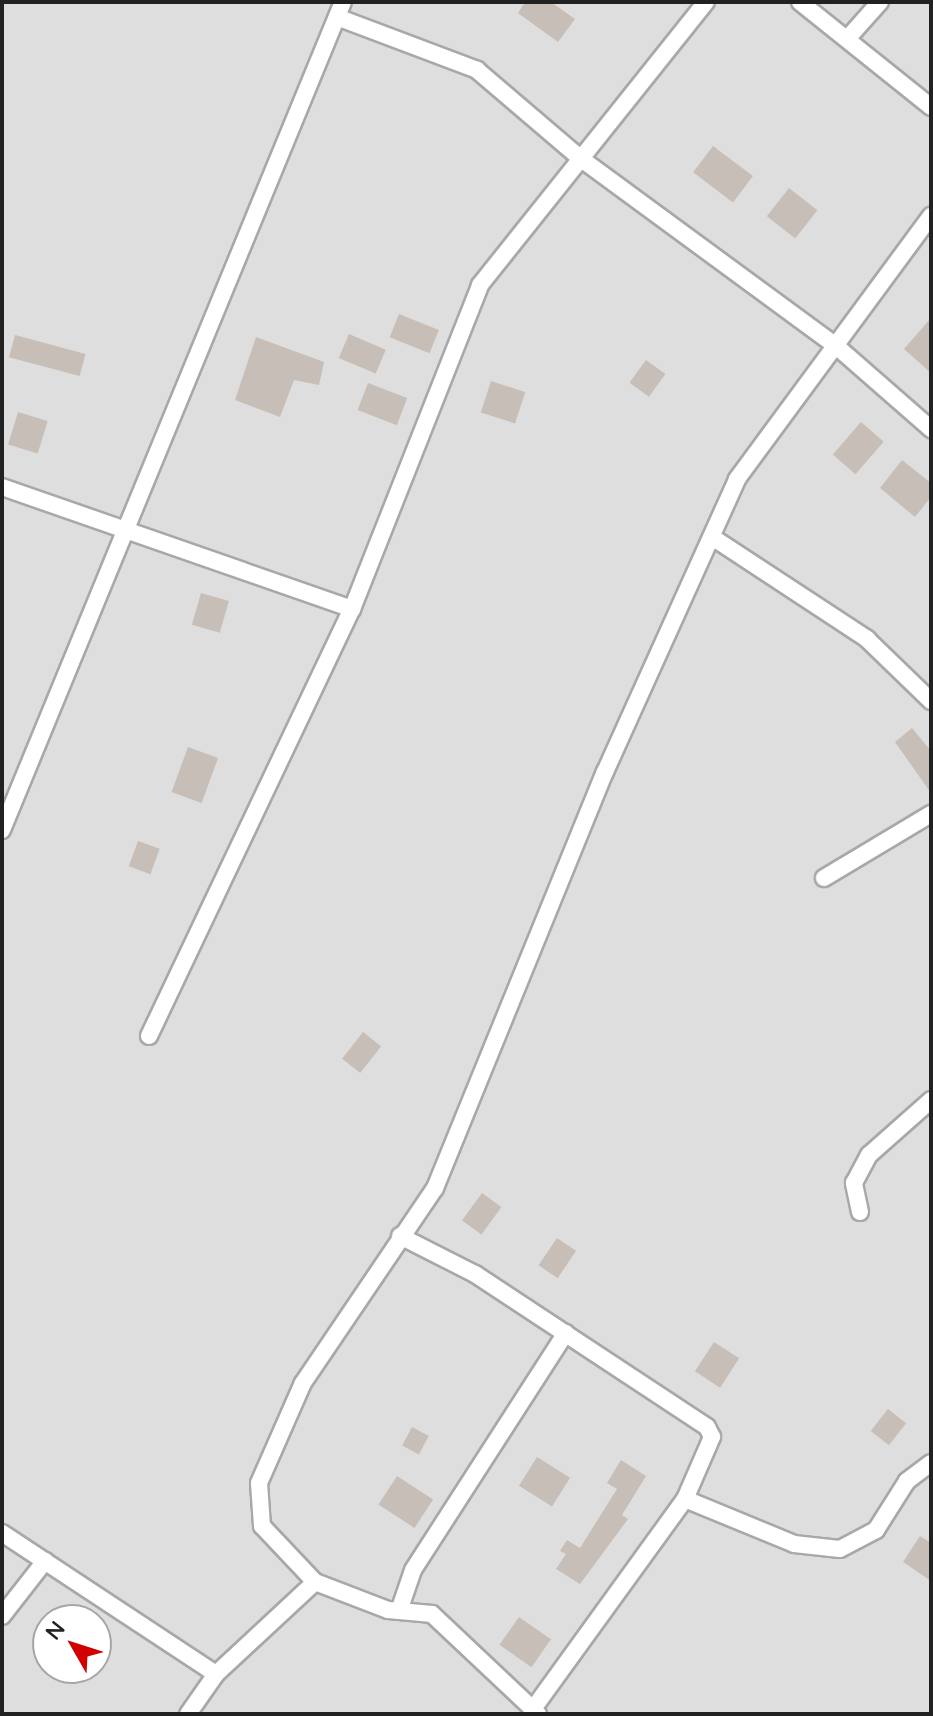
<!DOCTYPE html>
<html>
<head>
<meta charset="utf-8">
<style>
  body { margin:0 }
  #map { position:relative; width:933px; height:1716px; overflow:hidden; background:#f1eee8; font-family:Quicksand,sans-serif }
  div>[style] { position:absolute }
  .residential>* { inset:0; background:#dfdede }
  .building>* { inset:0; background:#c6beb7; transform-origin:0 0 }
  .roads { filter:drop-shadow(2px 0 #a8a8a8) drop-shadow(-2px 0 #a8a8a8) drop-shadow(0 2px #a8a8a8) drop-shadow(0 -2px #a8a8a8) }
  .minor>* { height:16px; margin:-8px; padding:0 8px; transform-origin:8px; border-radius:8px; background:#fff }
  span { translate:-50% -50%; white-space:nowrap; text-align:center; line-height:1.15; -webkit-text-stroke:7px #fff; paint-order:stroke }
  .frame { position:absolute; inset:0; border:4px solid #212121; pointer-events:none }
  .north { position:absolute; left:32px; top:1604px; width:80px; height:80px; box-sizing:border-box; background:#fff; border:2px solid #a6a6a6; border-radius:50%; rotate:309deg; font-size:22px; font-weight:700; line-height:32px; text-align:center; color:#212121 }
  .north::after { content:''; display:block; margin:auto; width:28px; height:36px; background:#d10102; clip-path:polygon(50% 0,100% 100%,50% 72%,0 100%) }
</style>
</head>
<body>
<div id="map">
  <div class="residential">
    <div style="clip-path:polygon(evenodd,2px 2px,931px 2px,931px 1714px,2px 1714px,2px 2px,48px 1620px,96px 1620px,96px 1668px,48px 1668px,48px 1620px)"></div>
  </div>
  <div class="building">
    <div style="clip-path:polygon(525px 2px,551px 2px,575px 19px,558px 42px,518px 13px)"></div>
    <div style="left:713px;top:146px;width:50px;height:33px;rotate:37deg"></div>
    <div style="left:789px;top:188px;width:36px;height:36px;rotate:38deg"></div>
    <div style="left:399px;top:314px;width:43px;height:25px;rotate:22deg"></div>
    <div style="clip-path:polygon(931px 318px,931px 373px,904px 349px)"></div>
    <div style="left:349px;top:334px;width:40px;height:26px;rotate:23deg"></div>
    <div style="left:15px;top:335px;width:73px;height:23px;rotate:15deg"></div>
    <div style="clip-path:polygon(256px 337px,324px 362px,319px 385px,294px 380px,280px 417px,235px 400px)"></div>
    <div style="left:646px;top:360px;width:24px;height:28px;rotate:36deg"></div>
    <div style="left:491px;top:381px;width:36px;height:33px;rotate:18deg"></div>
    <div style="left:368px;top:383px;width:42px;height:29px;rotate:21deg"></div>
    <div style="left:18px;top:412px;width:31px;height:34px;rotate:17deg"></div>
    <div style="left:861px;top:422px;width:30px;height:43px;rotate:41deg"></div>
    <div style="clip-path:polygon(902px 460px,931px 483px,931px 497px,915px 517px,880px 488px)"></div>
    <div style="left:201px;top:593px;width:29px;height:33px;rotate:16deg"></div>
    <div style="clip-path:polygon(912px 728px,931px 751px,931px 793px,895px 742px)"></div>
    <div style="left:188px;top:747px;width:32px;height:48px;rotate:20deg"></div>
    <div style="left:138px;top:841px;width:23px;height:27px;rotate:20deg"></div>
    <div style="left:363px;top:1032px;width:23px;height:34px;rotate:38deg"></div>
    <div style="left:482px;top:1193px;width:24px;height:34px;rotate:36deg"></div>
    <div style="left:557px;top:1238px;width:23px;height:33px;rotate:34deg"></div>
    <div style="left:714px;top:1342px;width:30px;height:35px;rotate:33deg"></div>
    <div style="left:888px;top:1409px;width:23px;height:28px;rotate:38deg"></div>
    <div style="left:412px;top:1427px;width:19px;height:21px;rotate:28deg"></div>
    <div style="left:537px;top:1457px;width:39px;height:34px;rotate:32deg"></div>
    <div style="clip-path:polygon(621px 1460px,646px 1476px,622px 1515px,628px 1519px,580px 1584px,556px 1569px,566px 1554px,560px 1551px,567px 1540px,580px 1548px,617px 1489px,607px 1483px)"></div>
    <div style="left:397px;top:1476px;width:43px;height:34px;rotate:33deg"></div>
    <div style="clip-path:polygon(920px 1536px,931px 1543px,931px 1581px,903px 1562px)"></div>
    <div style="left:519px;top:1617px;width:39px;height:34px;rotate:35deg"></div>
  </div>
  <div class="roads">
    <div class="minor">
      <div style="left:800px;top:2px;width:168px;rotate:38.7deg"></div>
      <div style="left:337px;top:17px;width:150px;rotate:20.7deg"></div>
      <div style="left:477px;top:70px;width:135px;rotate:40.5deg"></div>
      <div style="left:580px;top:158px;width:316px;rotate:36.3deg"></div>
      <div style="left:835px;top:345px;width:128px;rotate:41.2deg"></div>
      <div style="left:847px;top:39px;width:50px;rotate:-48.3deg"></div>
      <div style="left:2px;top:487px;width:371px;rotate:19.2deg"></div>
      <div style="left:712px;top:537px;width:186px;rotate:33.3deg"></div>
      <div style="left:867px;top:639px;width:89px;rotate:44.1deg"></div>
      <div style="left:2px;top:830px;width:895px;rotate:-67.62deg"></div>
      <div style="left:824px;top:878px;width:125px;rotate:-30.9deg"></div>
      <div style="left:149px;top:1036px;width:473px;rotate:-64.6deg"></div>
      <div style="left:352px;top:609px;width:348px;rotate:-68.4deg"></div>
      <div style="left:480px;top:285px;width:362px;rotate:-51.4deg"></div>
      <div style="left:860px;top:1212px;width:30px;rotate:-102deg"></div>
      <div style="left:854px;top:1183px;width:32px;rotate:-62deg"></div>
      <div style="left:869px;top:1155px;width:83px;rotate:-41.6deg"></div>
      <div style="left:400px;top:1236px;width:84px;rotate:26.9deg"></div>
      <div style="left:475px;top:1274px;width:278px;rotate:33.4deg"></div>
      <div style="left:707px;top:1427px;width:11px;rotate:63deg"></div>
      <div style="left:712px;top:1437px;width:68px;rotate:113.5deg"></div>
      <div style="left:685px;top:1499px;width:261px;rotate:125.9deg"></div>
      <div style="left:685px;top:1499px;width:118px;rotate:22.4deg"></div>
      <div style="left:794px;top:1544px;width:46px;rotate:6.2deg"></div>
      <div style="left:840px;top:1549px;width:41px;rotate:-27.8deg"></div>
      <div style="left:876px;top:1530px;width:58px;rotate:-57.7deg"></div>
      <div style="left:907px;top:1481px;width:30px;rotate:-37deg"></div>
      <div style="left:2px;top:1533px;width:256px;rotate:33.4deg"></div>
      <div style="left:399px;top:1611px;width:43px;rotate:-71.1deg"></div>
      <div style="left:413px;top:1570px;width:282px;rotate:-57.2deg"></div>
      <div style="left:2px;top:1616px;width:70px;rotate:-52deg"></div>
      <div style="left:188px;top:1714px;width:49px;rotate:-55deg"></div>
      <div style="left:216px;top:1674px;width:135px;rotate:-42.9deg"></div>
      <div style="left:538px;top:1714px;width:146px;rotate:-136.7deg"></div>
      <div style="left:432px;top:1614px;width:44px;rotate:-174.8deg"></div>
      <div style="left:388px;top:1610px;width:78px;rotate:-159deg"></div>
      <div style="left:315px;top:1582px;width:77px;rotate:-133.4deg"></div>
      <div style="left:262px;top:1526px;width:43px;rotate:-94deg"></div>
      <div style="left:259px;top:1483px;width:109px;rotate:-66.3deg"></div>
      <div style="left:303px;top:1383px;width:235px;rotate:-55.9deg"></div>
      <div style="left:435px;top:1188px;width:449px;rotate:-67.8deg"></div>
      <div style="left:605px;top:772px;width:321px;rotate:-65.7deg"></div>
      <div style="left:737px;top:479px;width:327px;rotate:-53.6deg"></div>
    </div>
  </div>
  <div class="frame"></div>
  <div class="north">N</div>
</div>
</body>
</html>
